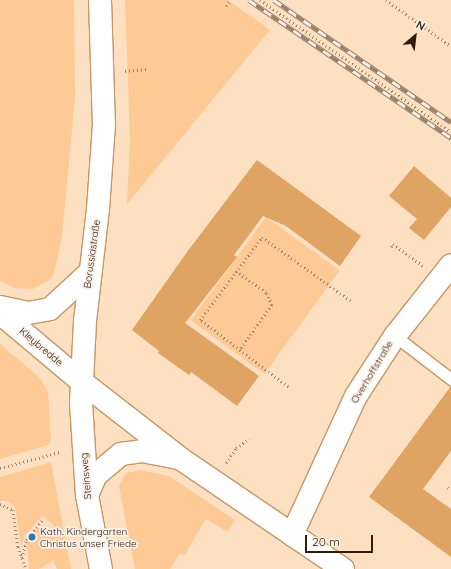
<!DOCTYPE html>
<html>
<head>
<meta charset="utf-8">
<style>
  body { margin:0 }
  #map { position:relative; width:451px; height:569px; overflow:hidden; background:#fddfc2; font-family:Quicksand,sans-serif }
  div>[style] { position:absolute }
  .green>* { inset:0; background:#fdca96; transform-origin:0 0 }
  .building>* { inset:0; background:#dfa364 }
  .path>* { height:2.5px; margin-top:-1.25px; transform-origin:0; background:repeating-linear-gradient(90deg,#9c836b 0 1px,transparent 0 4px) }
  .roads { filter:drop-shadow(1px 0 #c59768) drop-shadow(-1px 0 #c59768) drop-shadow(0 1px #c59768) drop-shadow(0 -1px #c59768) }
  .lane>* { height:11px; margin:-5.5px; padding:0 5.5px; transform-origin:5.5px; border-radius:5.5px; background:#fff }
  .street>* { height:22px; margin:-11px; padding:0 11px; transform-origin:11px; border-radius:11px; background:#fff }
  .secondary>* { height:22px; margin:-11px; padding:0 11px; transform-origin:11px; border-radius:11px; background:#fff }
  .rail>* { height:4.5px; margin-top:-2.25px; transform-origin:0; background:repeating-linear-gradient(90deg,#faf0e7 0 9px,#998168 0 18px); box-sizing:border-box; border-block:1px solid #998168 }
  .dots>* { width:11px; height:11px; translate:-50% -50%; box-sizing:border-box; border:2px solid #faf0e7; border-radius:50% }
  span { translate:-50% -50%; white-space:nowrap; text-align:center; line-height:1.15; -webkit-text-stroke:3.5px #faf0e7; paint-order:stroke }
  .street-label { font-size:10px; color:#2f1d09 }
  .poi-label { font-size:10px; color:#2f1d09 }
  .left { translate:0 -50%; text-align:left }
  .north { position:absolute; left:395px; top:16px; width:40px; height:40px; -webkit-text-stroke:3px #faf0e7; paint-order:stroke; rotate:28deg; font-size:11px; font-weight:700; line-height:16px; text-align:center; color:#2f1d09 }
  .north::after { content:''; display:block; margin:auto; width:14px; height:18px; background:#2f1d09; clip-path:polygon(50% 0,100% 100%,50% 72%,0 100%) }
  .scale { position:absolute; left:305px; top:535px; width:68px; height:18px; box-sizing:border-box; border:2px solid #2f1d09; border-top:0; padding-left:5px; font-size:12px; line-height:14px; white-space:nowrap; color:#2f1d09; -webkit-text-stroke:3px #faf0e7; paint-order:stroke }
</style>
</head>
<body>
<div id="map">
  <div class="green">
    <div style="clip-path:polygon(0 0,74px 0,75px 97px,62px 236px,54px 274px,50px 280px,33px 289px,14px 288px,0 281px)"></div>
    <div style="clip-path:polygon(125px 0,228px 0,270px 30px,127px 204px,130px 141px)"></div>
    <div style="left:266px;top:217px;width:91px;height:128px;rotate:36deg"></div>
    <div style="clip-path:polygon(0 344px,39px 377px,48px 391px,51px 440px,48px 445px,0 459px)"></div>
    <div style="clip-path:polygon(51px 462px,71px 569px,57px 569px,53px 561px,39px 569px,29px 569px,27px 542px,40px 527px,49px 533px,54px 525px,42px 516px,24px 536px,21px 549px,15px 506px,7px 501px,0 501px,0 477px)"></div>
    <div style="clip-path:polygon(140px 470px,169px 476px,235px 520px,228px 532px,206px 519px,184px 556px,180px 553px,170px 569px,135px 569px,119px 486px,126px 473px)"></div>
  </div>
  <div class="building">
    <div style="clip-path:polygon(257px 160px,361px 236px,340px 266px,286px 226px,263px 216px,234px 255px,237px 257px,185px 323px,259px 376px,237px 406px,191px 372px,189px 375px,158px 353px,159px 351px,132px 330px,187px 252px)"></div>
    <div style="clip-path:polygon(414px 166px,451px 198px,451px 207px,424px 240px,409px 228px,417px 219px,389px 196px)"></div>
    <div style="clip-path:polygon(451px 386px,451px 451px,423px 489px,451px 509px,451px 557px,369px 497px)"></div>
  </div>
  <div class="path">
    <div style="left:260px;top:0;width:232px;rotate:34.6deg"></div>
    <div style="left:386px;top:0;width:80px;rotate:35.3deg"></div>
    <div style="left:226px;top:6px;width:7px;rotate:-56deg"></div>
    <div style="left:125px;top:71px;width:22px;rotate:-5deg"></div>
    <div style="left:391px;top:247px;width:4px;rotate:-56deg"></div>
    <div style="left:393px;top:244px;width:37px;rotate:36deg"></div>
    <div style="left:236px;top:271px;width:38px;rotate:35deg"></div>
    <div style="left:267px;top:293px;width:13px;rotate:67deg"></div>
    <div style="left:272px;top:305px;width:55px;rotate:125.4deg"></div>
    <div style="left:288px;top:387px;width:111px;rotate:-142.7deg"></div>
    <div style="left:200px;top:320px;width:104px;rotate:-53.2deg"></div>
    <div style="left:262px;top:237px;width:110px;rotate:35.7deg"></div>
    <div style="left:226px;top:463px;width:18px;rotate:-56deg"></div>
    <div style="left:236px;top:448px;width:16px;rotate:-35deg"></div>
    <div style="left:0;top:468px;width:62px;rotate:-14.9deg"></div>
    <div style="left:448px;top:487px;width:4px;rotate:34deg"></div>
    <div style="left:0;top:504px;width:14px;rotate:25deg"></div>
    <div style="left:13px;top:510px;width:37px;rotate:82deg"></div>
    <div style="left:18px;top:547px;width:23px;rotate:70deg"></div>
    <div style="left:22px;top:558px;width:18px;rotate:-77deg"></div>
    <div style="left:26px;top:540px;width:27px;rotate:-51deg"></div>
  </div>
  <div class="roads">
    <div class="lane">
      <div style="left:395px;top:336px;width:71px;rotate:37.5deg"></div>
    </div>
    <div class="street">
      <div style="left:0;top:307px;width:29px;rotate:12deg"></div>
      <div style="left:28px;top:313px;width:22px;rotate:-10deg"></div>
      <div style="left:50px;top:309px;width:53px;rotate:-42.7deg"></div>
      <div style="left:0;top:313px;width:107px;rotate:40.1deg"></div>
      <div style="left:82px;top:382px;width:125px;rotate:37.9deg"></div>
      <div style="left:181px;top:459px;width:196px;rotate:34.2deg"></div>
      <div style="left:87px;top:495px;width:22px;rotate:-66deg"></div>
      <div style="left:96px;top:475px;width:33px;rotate:-40deg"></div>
      <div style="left:121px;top:454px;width:21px;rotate:-8deg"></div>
      <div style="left:142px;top:451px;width:33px;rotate:11deg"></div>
      <div style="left:292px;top:535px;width:153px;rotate:-65.3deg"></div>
      <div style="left:356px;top:396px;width:72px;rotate:-57deg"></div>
      <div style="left:395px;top:336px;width:90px;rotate:-51.7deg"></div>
    </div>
    <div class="secondary">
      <div style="left:100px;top:0;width:124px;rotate:88.2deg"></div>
      <div style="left:104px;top:124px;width:85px;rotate:94deg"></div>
      <div style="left:98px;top:209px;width:113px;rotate:96.6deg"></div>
      <div style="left:85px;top:321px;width:82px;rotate:92.8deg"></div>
      <div style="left:81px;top:403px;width:92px;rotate:86.3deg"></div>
      <div style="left:87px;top:495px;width:75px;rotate:79.3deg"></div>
    </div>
  </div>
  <div class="rail">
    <div style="left:249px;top:0;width:245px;rotate:34.3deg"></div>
    <div style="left:274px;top:0;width:215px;rotate:34.6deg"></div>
  </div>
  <div class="dots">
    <div style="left:32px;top:537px;background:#3374aa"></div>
  </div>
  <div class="street-label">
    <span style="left:92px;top:254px;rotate:-82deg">Borussiastraße</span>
    <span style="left:41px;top:347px;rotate:40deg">Kleybredde</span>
    <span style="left:372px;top:372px;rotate:-59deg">Overhoffstraße</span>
    <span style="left:86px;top:476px;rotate:-95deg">Steinsweg</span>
  </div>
  <div class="poi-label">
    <span class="left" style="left:40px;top:537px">Kath. Kindergarten<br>Christus unser Friede</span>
  </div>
  <div class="north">N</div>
  <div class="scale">20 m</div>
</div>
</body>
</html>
